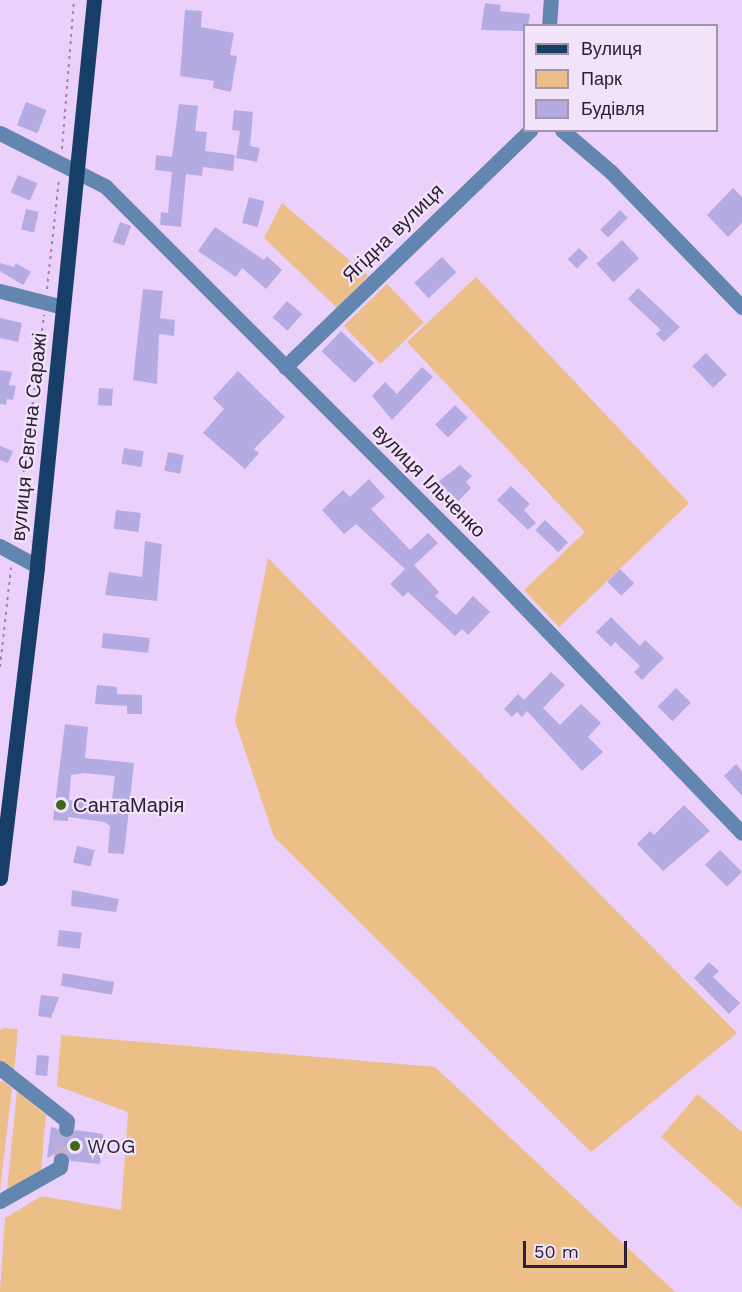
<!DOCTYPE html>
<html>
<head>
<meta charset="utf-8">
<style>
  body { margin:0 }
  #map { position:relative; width:742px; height:1292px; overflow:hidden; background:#ebd0fb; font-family:"Work Sans",sans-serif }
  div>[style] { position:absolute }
  .green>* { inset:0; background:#ecbf88; transform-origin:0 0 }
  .building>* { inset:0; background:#b5abe3; transform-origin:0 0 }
  .minor-tunnel>* { height:15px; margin-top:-7.5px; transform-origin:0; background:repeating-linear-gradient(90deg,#c5add3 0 15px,transparent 0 23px) }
  .path>* { height:2px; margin-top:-1px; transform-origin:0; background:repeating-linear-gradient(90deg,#9c87a8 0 3px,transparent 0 7.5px) }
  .minor>* { height:15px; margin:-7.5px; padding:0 7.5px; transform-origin:7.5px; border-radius:7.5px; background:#6286b0 }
  .major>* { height:15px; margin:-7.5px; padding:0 7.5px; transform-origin:7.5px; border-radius:7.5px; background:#163e68 }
  .dots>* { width:16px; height:16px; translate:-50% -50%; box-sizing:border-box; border:3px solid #f1e3f9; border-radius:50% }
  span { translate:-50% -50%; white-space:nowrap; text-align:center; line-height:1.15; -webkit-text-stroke:4.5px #f1e3f9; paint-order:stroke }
  .street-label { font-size:20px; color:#2c2034 }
  .poi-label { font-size:20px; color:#2c2034 }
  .left { translate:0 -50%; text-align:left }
  .legend { position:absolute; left:523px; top:24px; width:195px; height:108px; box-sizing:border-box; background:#f1e3f9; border:2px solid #a295aa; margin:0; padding:8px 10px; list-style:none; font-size:18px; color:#2c2034 }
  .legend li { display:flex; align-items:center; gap:12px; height:30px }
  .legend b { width:30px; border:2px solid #a295aa }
  .scale { position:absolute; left:523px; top:1241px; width:104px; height:27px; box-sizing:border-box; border:3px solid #2c2034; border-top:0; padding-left:8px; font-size:18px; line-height:21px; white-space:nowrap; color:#2c2034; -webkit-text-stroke:4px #f1e3f9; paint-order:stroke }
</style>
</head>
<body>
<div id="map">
  <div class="green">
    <div style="clip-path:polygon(282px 203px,368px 276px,337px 308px,264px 238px)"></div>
    <div style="clip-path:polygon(476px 277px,689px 503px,559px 627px,524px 590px,585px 532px,407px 342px)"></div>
    <div style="left:387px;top:284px;width:53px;height:60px;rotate:46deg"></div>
    <div style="clip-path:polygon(268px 558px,737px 1033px,591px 1152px,274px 837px,235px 721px)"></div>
    <div style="clip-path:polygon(4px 1028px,18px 1029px,14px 1072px,0 1061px,0 1030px)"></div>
    <div style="clip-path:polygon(61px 1035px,435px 1067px,675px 1292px,0 1292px,5px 1218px,42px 1196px,121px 1210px,128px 1112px,57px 1086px)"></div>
    <div style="clip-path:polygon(3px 1081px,12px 1088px,0 1191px,0 1082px)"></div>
    <div style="clip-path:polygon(17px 1091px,46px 1115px,41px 1172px,7px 1190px)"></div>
    <div style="clip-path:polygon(698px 1094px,742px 1132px,742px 1209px,661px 1137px)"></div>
  </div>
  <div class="building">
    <div style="clip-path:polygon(485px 3px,501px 5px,500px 11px,530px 14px,528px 26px,525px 31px,481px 30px)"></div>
    <div style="clip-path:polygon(185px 10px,202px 11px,201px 27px,234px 33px,230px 55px,237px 56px,231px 92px,213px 88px,214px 81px,180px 76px)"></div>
    <div style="left:26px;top:102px;width:22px;height:25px;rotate:21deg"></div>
    <div style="clip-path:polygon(179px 104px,198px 106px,195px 131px,207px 132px,205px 151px,235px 155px,233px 171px,203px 167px,202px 176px,186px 174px,181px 227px,160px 225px,161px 212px,168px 213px,172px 172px,155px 170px,156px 155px,172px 157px)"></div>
    <div style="clip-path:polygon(234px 110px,253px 112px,250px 146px,260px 148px,257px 162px,236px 158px,240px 131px,232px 130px)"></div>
    <div style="left:18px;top:175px;width:21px;height:19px;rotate:23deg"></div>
    <div style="clip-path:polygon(733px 188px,742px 197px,742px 223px,728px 237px,707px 215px)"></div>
    <div style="left:249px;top:197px;width:16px;height:27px;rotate:15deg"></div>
    <div style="left:26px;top:209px;width:13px;height:21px;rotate:13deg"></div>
    <div style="left:620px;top:210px;width:11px;height:28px;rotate:45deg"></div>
    <div style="left:120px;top:222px;width:12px;height:21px;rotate:20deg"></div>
    <div style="clip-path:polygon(215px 227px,264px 260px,267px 256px,282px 270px,266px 289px,242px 268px,236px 277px,198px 251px)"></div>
    <div style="left:622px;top:240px;width:25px;height:35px;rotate:47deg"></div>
    <div style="left:579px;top:248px;width:13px;height:16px;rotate:45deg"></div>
    <div style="left:442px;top:257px;width:21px;height:38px;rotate:47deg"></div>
    <div style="clip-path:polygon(0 263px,14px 267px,16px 263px,31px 272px,23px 285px,0 271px)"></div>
    <div style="clip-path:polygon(638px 288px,680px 327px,664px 342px,656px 334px,661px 330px,628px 299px)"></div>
    <div style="clip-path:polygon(143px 289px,163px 291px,160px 318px,175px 320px,174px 336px,159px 334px,157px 384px,133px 380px)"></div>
    <div style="left:287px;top:301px;width:20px;height:22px;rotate:41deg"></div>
    <div style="clip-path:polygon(0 318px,22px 323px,18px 342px,0 338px)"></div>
    <div style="left:341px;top:331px;width:46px;height:28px;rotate:44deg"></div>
    <div style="left:706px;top:353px;width:30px;height:19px;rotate:46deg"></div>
    <div style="clip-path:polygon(422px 367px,433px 377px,392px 420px,372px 396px,385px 382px,397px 394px)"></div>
    <div style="clip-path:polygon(0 370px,12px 372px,9px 385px,16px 386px,13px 400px,7px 399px,6px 405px,0 404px)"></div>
    <div style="clip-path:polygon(238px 371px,285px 417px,254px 449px,259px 453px,245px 469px,203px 433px,224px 409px,213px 398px)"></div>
    <div style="left:99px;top:388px;width:14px;height:17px;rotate:4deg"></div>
    <div style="left:455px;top:405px;width:18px;height:28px;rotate:45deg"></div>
    <div style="clip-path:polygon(0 446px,13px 451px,8px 463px,0 460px)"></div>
    <div style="left:124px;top:448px;width:20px;height:16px;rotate:9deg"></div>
    <div style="left:168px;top:452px;width:16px;height:19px;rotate:11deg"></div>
    <div style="clip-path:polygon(460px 465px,472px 476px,466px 482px,471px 488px,458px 501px,438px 482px)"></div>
    <div style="clip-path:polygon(369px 479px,385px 497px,371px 509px,410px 550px,428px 533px,438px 543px,414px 565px,439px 592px,435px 596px,456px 615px,473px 596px,490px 612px,468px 635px,462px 629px,455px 636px,408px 592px,403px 597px,390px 584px,405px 569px,356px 524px,344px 534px,322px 510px,343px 490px,350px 497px)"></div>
    <div style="clip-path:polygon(511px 486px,530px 504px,524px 510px,536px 523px,528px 530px,497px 500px)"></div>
    <div style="left:116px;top:510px;width:25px;height:19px;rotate:7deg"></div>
    <div style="left:545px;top:520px;width:32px;height:14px;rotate:44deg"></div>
    <div style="clip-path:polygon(145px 541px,162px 544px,157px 601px,105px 595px,109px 572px,142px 577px)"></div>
    <div style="left:620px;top:569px;width:20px;height:18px;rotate:45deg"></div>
    <div style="clip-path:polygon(611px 617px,640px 646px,645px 640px,664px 658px,642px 680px,634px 672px,640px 666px,615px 642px,611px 647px,596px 632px)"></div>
    <div style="left:103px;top:633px;width:47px;height:15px;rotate:6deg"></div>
    <div style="clip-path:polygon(551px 672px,565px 685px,543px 708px,560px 725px,581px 704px,601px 723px,588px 737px,603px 752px,582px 771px,527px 711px,522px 717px,517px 712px,512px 717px,504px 709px,518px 694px,524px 700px)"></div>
    <div style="clip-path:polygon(97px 685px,117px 687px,117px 694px,142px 695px,142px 714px,127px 714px,127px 706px,95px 704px)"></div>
    <div style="left:676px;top:688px;width:21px;height:26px;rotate:45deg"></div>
    <div style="clip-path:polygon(evenodd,65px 724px,88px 727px,85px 758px,134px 763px,124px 854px,108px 853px,110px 826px,104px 822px,68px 817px,68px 821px,53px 820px,65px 724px,84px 773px,115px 776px,111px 807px,69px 800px,71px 775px,84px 773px)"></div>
    <div style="clip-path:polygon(736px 764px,742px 771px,742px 796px,724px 776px)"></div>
    <div style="clip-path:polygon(684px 805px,710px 831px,663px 871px,637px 844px,650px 831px,654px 835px)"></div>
    <div style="left:77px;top:846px;width:18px;height:17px;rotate:13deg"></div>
    <div style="left:720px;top:850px;width:31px;height:21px;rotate:45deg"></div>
    <div style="clip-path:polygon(72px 890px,119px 899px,116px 912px,71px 906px)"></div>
    <div style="left:59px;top:930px;width:23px;height:16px;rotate:7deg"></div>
    <div style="clip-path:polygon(709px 962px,719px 971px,713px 977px,740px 1003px,729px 1014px,694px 978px)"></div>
    <div style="left:63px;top:973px;width:52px;height:13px;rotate:10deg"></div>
    <div style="clip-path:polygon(41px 995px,59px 997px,51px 1018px,38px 1016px)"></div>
    <div style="left:37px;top:1055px;width:12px;height:20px;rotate:5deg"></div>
    <div style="clip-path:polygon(51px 1127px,56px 1128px,64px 1139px,76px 1130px,103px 1134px,100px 1164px,71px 1161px,62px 1150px,47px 1158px)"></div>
  </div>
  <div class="minor-tunnel">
    <div style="left:61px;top:1160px;width:31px;rotate:-81deg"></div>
  </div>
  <div class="path">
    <div style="left:62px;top:149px;width:149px;rotate:-85.4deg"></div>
    <div style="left:47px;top:289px;width:112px;rotate:-83.8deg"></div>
    <div style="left:15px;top:539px;width:226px;rotate:-82.6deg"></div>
    <div style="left:0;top:667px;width:100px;rotate:-83.7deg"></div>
  </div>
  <div class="minor">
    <div style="left:549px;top:26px;width:26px;rotate:-86deg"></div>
    <div style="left:562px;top:130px;width:65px;rotate:40.6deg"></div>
    <div style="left:611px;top:172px;width:188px;rotate:45.9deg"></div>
    <div style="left:0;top:133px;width:118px;rotate:26.8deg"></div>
    <div style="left:105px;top:186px;width:539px;rotate:45deg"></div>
    <div style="left:486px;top:567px;width:369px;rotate:46.1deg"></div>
    <div style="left:0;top:291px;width:65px;rotate:14.3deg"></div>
    <div style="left:285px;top:367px;width:341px;rotate:-44deg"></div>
    <div style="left:0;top:546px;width:42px;rotate:28.4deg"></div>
    <div style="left:0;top:1068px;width:85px;rotate:38.3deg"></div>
    <div style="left:67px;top:1121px;width:8px;rotate:97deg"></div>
    <div style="left:0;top:1201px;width:69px;rotate:-29.5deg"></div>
    <div style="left:60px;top:1167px;width:7px;rotate:-82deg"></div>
  </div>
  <div class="major">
    <div style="left:0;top:878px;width:314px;rotate:-83.2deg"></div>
    <div style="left:37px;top:566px;width:569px;rotate:-84.25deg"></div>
  </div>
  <div class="dots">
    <div style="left:61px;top:805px;background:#41661e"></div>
    <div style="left:75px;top:1146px;background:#41661e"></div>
  </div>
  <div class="street-label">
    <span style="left:393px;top:233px;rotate:-44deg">Ягідна вулиця</span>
    <span style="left:29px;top:437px;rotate:-84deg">вулиця Євгена Саражі</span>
    <span style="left:429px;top:481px;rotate:45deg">вулиця Ільченко</span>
  </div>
  <div class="poi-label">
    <span class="left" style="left:73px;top:805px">СантаМарія</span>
    <span class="left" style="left:87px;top:1146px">WOG</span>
  </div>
  <ul class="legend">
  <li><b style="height:8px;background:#163e68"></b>Вулиця</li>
  <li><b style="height:16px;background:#ecbf88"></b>Парк</li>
  <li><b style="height:16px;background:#b5abe3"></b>Будівля</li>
  </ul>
  <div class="scale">50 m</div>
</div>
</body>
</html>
